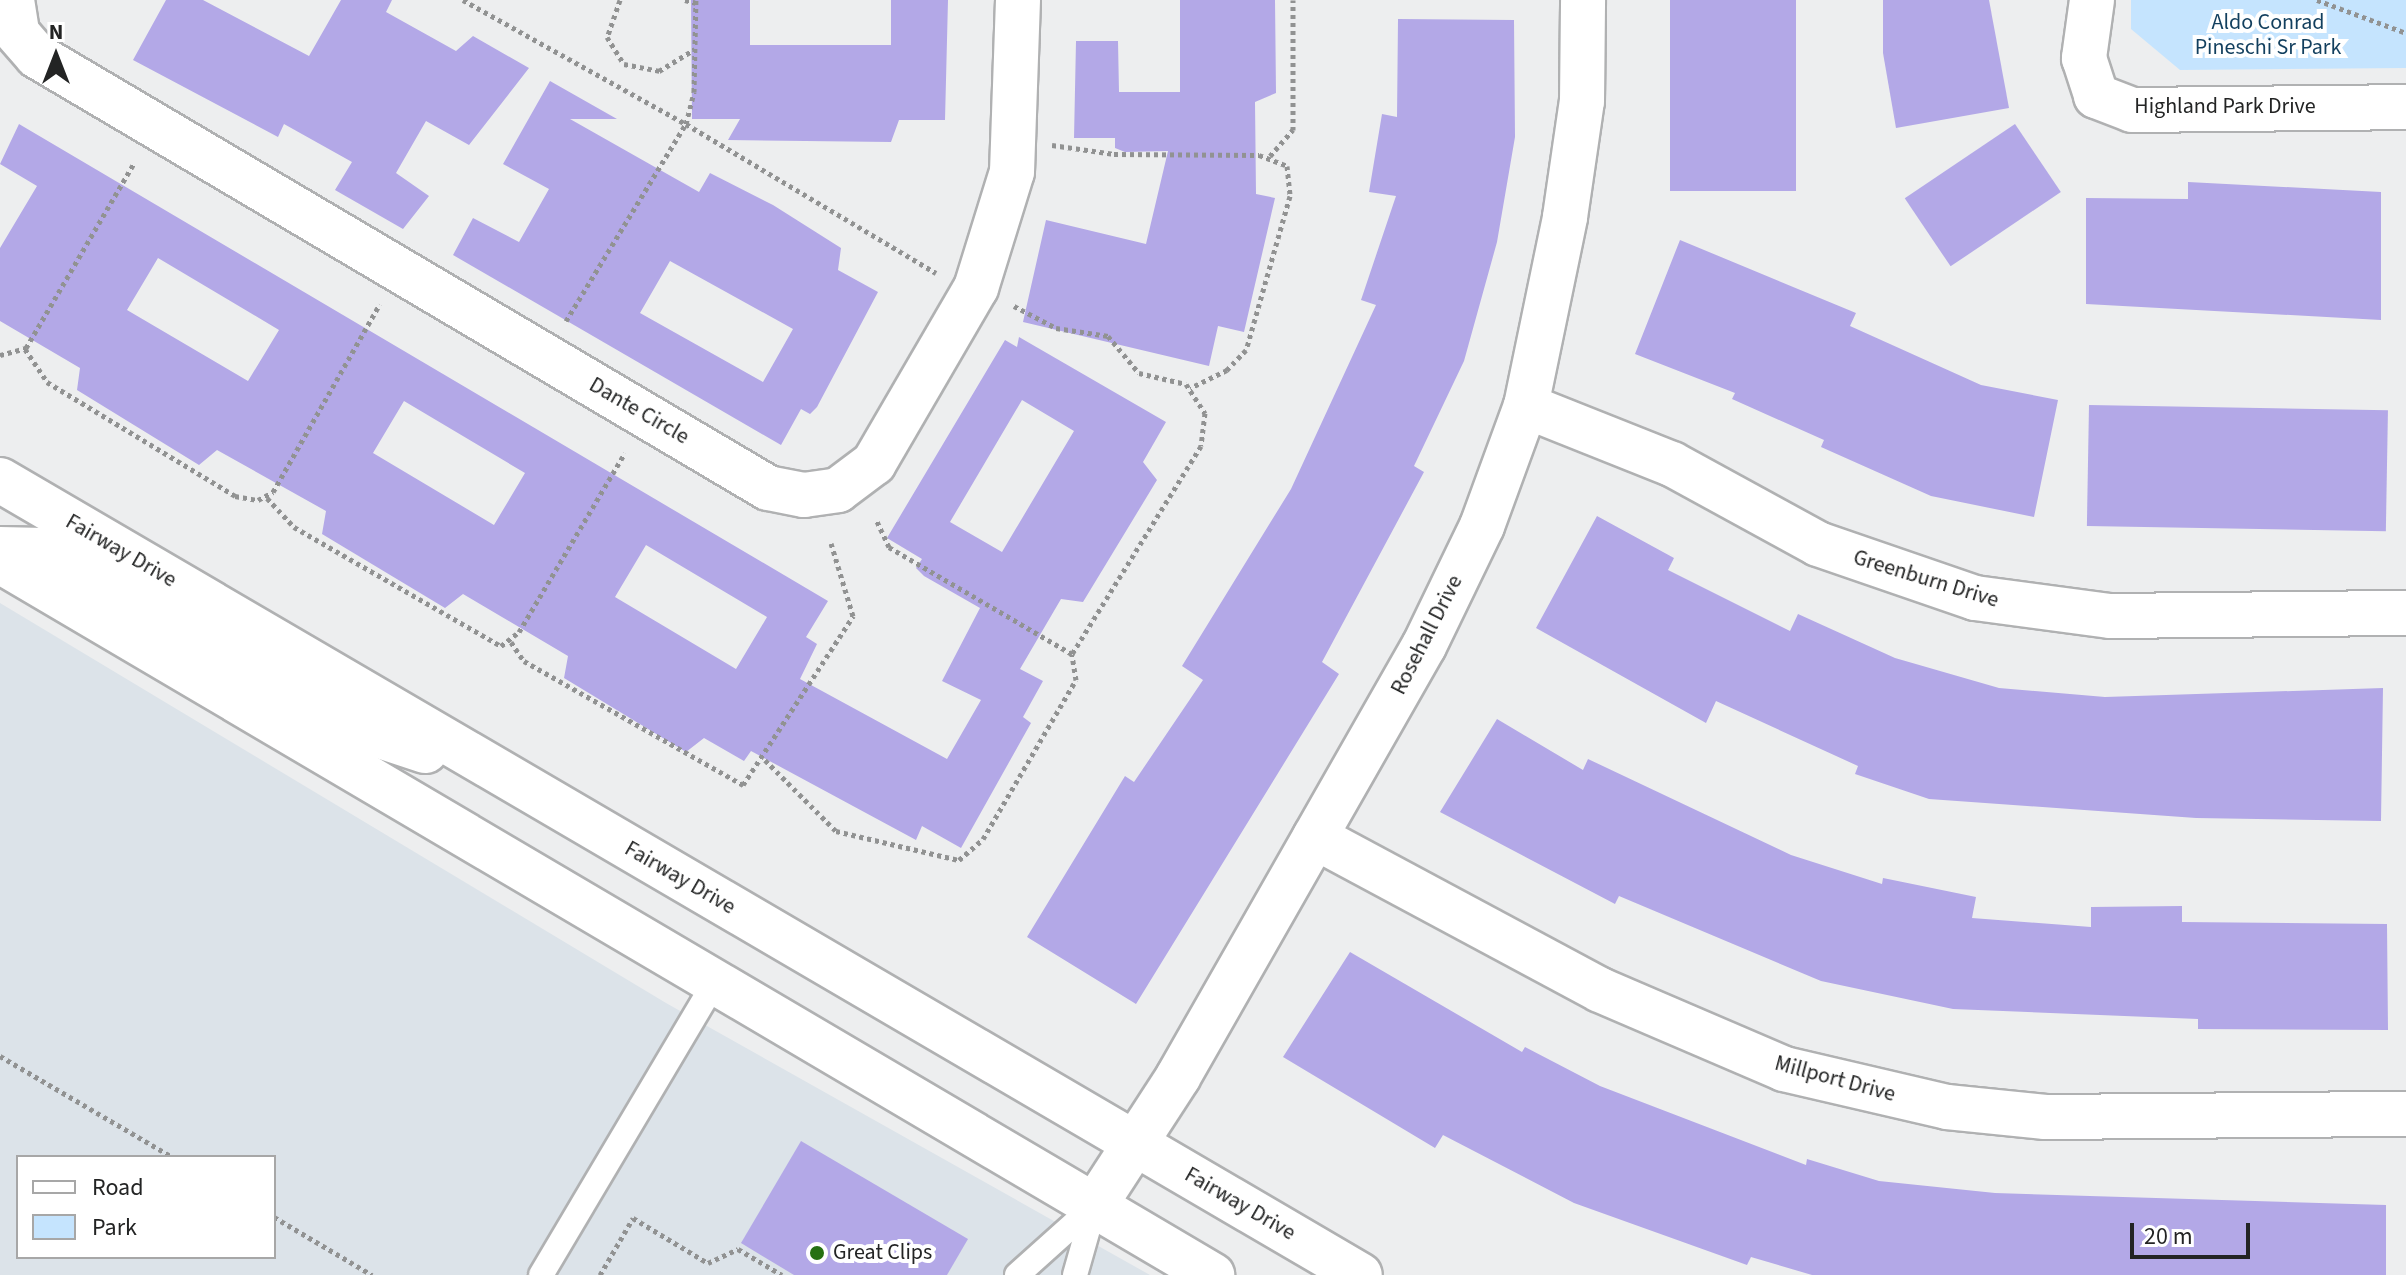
<!DOCTYPE html>
<html>
<head>
<meta charset="utf-8">
<style>
  body { margin:0 }
  #map { position:relative; width:2406px; height:1275px; overflow:hidden; background:#edeeef; font-family:"Source Sans 3",sans-serif }
  div>[style] { position:absolute }
  .built>* { inset:0; background:#dce3e9 }
  .green>* { inset:0; background:#c5e4fe }
  .building>* { inset:0; background:#b3a8e7; transform-origin:0 0 }
  .path>* { height:5px; margin-top:-2.5px; transform-origin:0; background:repeating-linear-gradient(90deg,#919292 0 4px,transparent 0 8px) }
  .roads { filter:drop-shadow(2px 0 #b0b1b2) drop-shadow(-2px 0 #b0b1b2) drop-shadow(0 2px #b0b1b2) drop-shadow(0 -2px #b0b1b2) }
  .lane>* { height:24px; margin:-12px; padding:0 12px; transform-origin:12px; border-radius:12px; background:#fff }
  .street>* { height:44px; margin:-22px; padding:0 22px; transform-origin:22px; border-radius:22px; background:#fff }
  .secondary>* { height:44px; margin:-22px; padding:0 22px; transform-origin:22px; border-radius:22px; background:#fff }
  .dots>* { width:22px; height:22px; translate:-50% -50%; box-sizing:border-box; border:4px solid #fff; border-radius:50% }
  span { translate:-50% -50%; white-space:nowrap; text-align:center; line-height:1.15; -webkit-text-stroke:8px #fff; paint-order:stroke }
  .park-label { font-size:22px; color:#123f5e }
  .street-label { font-size:22px; color:#232424 }
  .poi-label { font-size:22px; color:#232424 }
  .left { translate:0 -50%; text-align:left }
  .legend { position:absolute; left:16px; top:1155px; width:260px; height:104px; box-sizing:border-box; background:#fff; border:2px solid #a7a7a7; margin:0; padding:10px 14px; list-style:none; font-size:24px; color:#232424 }
  .legend li { display:flex; align-items:center; gap:16px; height:40px }
  .legend b { width:40px; border:2px solid #a7a7a7 }
  .north { position:absolute; left:16px; top:16px; width:80px; height:80px; -webkit-text-stroke:6px #fff; paint-order:stroke; rotate:0deg; font-size:22px; font-weight:700; line-height:32px; text-align:center; color:#232424 }
  .north::after { content:''; display:block; margin:auto; width:28px; height:36px; background:#232424; clip-path:polygon(50% 0,100% 100%,50% 72%,0 100%) }
  .scale { position:absolute; left:2130px; top:1223px; width:120px; height:36px; box-sizing:border-box; border:4px solid #232424; border-top:0; padding-left:10px; font-size:24px; line-height:28px; white-space:nowrap; color:#232424; -webkit-text-stroke:6px #fff; paint-order:stroke }
</style>
</head>
<body>
<div id="map">
  <div class="built">
    <div style="clip-path:polygon(evenodd,0 603px,666px 1003px,1150px 1275px,0 1275px,0 603px,18px 1157px,274px 1157px,274px 1257px,18px 1257px,18px 1157px)"></div>
  </div>
  <div class="green">
    <div style="clip-path:polygon(2131px 0,2406px 0,2406px 68px,2180px 70px,2131px 29px)"></div>
  </div>
  <div class="building">
    <div style="clip-path:polygon(166px 0,203px 0,309px 56px,341px 0,392px 0,386px 12px,456px 51px,473px 36px,529px 68px,469px 145px,426px 121px,396px 173px,429px 196px,403px 229px,335px 190px,352px 162px,284px 124px,278px 137px,133px 60px)"></div>
    <div style="clip-path:polygon(691px 0,750px 0,750px 45px,891px 45px,891px 0,948px 0,945px 120px,899px 120px,891px 142px,728px 140px,740px 119px,692px 119px)"></div>
    <div style="clip-path:polygon(1180px 0,1275px 0,1276px 93px,1255px 102px,1256px 194px,1275px 198px,1244px 332px,1218px 326px,1209px 366px,1023px 322px,1046px 220px,1146px 244px,1168px 151px,1125px 152px,1115px 148px,1115px 138px,1074px 138px,1076px 41px,1118px 41px,1119px 92px,1180px 92px)"></div>
    <div style="left:1670px;top:0;width:126px;height:191px"></div>
    <div style="clip-path:polygon(1883px 0,1989px 0,2009px 108px,1896px 128px,1883px 53px)"></div>
    <div style="clip-path:polygon(1398px 19px,1514px 20px,1515px 137px,1497px 242px,1464px 361px,1414px 466px,1424px 472px,1322px 662px,1339px 674px,1136px 1004px,1027px 937px,1125px 776px,1134px 782px,1203px 680px,1182px 666px,1291px 489px,1376px 305px,1361px 300px,1396px 196px,1369px 192px,1382px 114px,1397px 117px)"></div>
    <div style="clip-path:polygon(evenodd,550px 81px,617px 119px,570px 119px,699px 192px,710px 173px,773px 205px,841px 248px,838px 270px,878px 292px,817px 407px,810px 414px,801px 409px,781px 445px,453px 255px,473px 218px,519px 242px,549px 189px,503px 164px,550px 81px,670px 261px,793px 329px,763px 382px,640px 313px,670px 261px)"></div>
    <div style="clip-path:polygon(evenodd,19px 124px,828px 601px,806px 637px,817px 644px,800px 679px,947px 759px,981px 700px,942px 681px,980px 608px,924px 576px,916px 568px,922px 559px,887px 538px,1005px 340px,1017px 347px,1019px 337px,1166px 422px,1143px 462px,1157px 480px,1083px 602px,1061px 599px,1020px 669px,1043px 681px,1023px 717px,1031px 723px,961px 848px,922px 826px,916px 840px,751px 751px,744px 761px,704px 738px,686px 752px,564px 678px,568px 656px,463px 594px,445px 608px,322px 534px,326px 511px,217px 450px,199px 465px,77px 390px,80px 368px,0 321px,0 248px,37px 186px,0 164px,19px 124px,158px 258px,279px 330px,248px 381px,127px 310px,158px 258px,19px 124px,1022px 400px,1074px 431px,1002px 552px,950px 522px,1022px 400px,19px 124px,404px 401px,525px 473px,494px 525px,373px 453px,404px 401px,19px 124px,646px 545px,767px 617px,736px 669px,615px 597px,646px 545px)"></div>
    <div style="left:2015px;top:124px;width:82px;height:133px;rotate:56deg"></div>
    <div style="clip-path:polygon(2188px 182px,2381px 192px,2381px 320px,2086px 304px,2086px 198px,2188px 199px)"></div>
    <div style="clip-path:polygon(1680px 240px,1856px 313px,1850px 326px,1981px 385px,2058px 400px,2034px 517px,1931px 496px,1821px 447px,1824px 440px,1732px 399px,1735px 393px,1635px 354px)"></div>
    <div style="left:2089px;top:405px;width:299px;height:121px;rotate:1deg"></div>
    <div style="clip-path:polygon(1597px 516px,1674px 558px,1668px 570px,1790px 631px,1798px 614px,1895px 658px,1999px 688px,2105px 697px,2383px 688px,2381px 821px,2196px 818px,1929px 799px,1855px 774px,1858px 766px,1716px 701px,1706px 723px,1536px 628px)"></div>
    <div style="clip-path:polygon(1497px 719px,1583px 770px,1588px 759px,1791px 855px,1882px 884px,1883px 878px,1976px 897px,1972px 918px,2091px 927px,2091px 907px,2182px 906px,2182px 922px,2387px 924px,2388px 1030px,2198px 1029px,2198px 1019px,1953px 1009px,1821px 981px,1619px 896px,1615px 904px,1440px 812px)"></div>
    <div style="clip-path:polygon(1350px 952px,1522px 1052px,1525px 1047px,1600px 1086px,1806px 1165px,1807px 1159px,1879px 1181px,1995px 1193px,2386px 1205px,2386px 1275px,1812px 1275px,1751px 1257px,1747px 1265px,1574px 1203px,1443px 1135px,1435px 1148px,1283px 1057px)"></div>
    <div style="clip-path:polygon(801px 1141px,968px 1239px,947px 1275px,794px 1275px,741px 1243px)"></div>
  </div>
  <div class="path">
    <div style="left:463px;top:0;width:255px;rotate:29.1deg"></div>
    <div style="left:686px;top:124px;width:33px;rotate:-76deg"></div>
    <div style="left:694px;top:92px;width:92px;rotate:-88.8deg"></div>
    <div style="left:620px;top:0;width:39px;rotate:109deg"></div>
    <div style="left:607px;top:37px;width:32px;rotate:58deg"></div>
    <div style="left:624px;top:64px;width:36px;rotate:11deg"></div>
    <div style="left:659px;top:71px;width:42px;rotate:-31.4deg"></div>
    <div style="left:685px;top:0;width:11px;rotate:15deg"></div>
    <div style="left:2317px;top:0;width:95px;rotate:20.3deg"></div>
    <div style="left:1052px;top:145px;width:63px;rotate:8.3deg"></div>
    <div style="left:1114px;top:154px;width:145px;rotate:0.4deg"></div>
    <div style="left:1259px;top:155px;width:30px;rotate:21deg"></div>
    <div style="left:1287px;top:166px;width:30px;rotate:84deg"></div>
    <div style="left:1290px;top:196px;width:160px;rotate:105.9deg"></div>
    <div style="left:1246px;top:350px;width:28px;rotate:134deg"></div>
    <div style="left:1227px;top:370px;width:41px;rotate:154.1deg"></div>
    <div style="left:1270px;top:156px;width:35px;rotate:-49deg"></div>
    <div style="left:1293px;top:130px;width:130px;rotate:-90deg"></div>
    <div style="left:1014px;top:306px;width:47px;rotate:27.6deg"></div>
    <div style="left:1056px;top:328px;width:53px;rotate:8.7deg"></div>
    <div style="left:1108px;top:336px;width:48px;rotate:50deg"></div>
    <div style="left:1139px;top:373px;width:48px;rotate:13.2deg"></div>
    <div style="left:1186px;top:384px;width:35px;rotate:57deg"></div>
    <div style="left:1205px;top:413px;width:33px;rotate:97deg"></div>
    <div style="left:1201px;top:446px;width:245px;rotate:121.8deg"></div>
    <div style="left:566px;top:321px;width:231px;rotate:-58.7deg"></div>
    <div style="left:686px;top:124px;width:291px;rotate:30.8deg"></div>
    <div style="left:25px;top:349px;width:40px;rotate:56deg"></div>
    <div style="left:47px;top:382px;width:220px;rotate:31.2deg"></div>
    <div style="left:235px;top:496px;width:23px;rotate:10deg"></div>
    <div style="left:258px;top:500px;width:17px;rotate:-28deg"></div>
    <div style="left:273px;top:492px;width:216px;rotate:-60.4deg"></div>
    <div style="left:0;top:355px;width:27px;rotate:-15deg"></div>
    <div style="left:26px;top:348px;width:214px;rotate:-59.7deg"></div>
    <div style="left:267px;top:498px;width:40px;rotate:47deg"></div>
    <div style="left:294px;top:527px;width:239px;rotate:29.9deg"></div>
    <div style="left:501px;top:646px;width:23px;rotate:-38deg"></div>
    <div style="left:519px;top:632px;width:208px;rotate:-59.4deg"></div>
    <div style="left:511px;top:642px;width:23px;rotate:56deg"></div>
    <div style="left:524px;top:661px;width:252px;rotate:29.5deg"></div>
    <div style="left:743px;top:785px;width:202px;rotate:-56.9deg"></div>
    <div style="left:853px;top:616px;width:76px;rotate:-106.8deg"></div>
    <div style="left:765px;top:760px;width:100px;rotate:45deg"></div>
    <div style="left:836px;top:831px;width:126px;rotate:13.3deg"></div>
    <div style="left:959px;top:860px;width:32px;rotate:-41deg"></div>
    <div style="left:983px;top:839px;width:184px;rotate:-59.7deg"></div>
    <div style="left:1076px;top:680px;width:26px;rotate:-99deg"></div>
    <div style="left:1072px;top:654px;width:212px;rotate:-149.7deg"></div>
    <div style="left:889px;top:547px;width:29px;rotate:-115deg"></div>
    <div style="left:0;top:1056px;width:199px;rotate:30.4deg"></div>
    <div style="left:274px;top:1217px;width:114px;rotate:30.6deg"></div>
    <div style="left:600px;top:1275px;width:66px;rotate:-59.9deg"></div>
    <div style="left:633px;top:1218px;width:87px;rotate:31deg"></div>
    <div style="left:708px;top:1263px;width:33px;rotate:-25deg"></div>
    <div style="left:738px;top:1249px;width:51px;rotate:30.6deg"></div>
  </div>
  <div class="roads">
    <div class="lane">
      <div style="left:541px;top:1275px;width:341px;rotate:-59.3deg"></div>
      <div style="left:1017px;top:1275px;width:105px;rotate:-41.9deg"></div>
      <div style="left:1075px;top:1275px;width:70px;rotate:-74.2deg"></div>
    </div>
    <div class="street">
      <div style="left:12px;top:0;width:33px;rotate:81deg"></div>
      <div style="left:17px;top:33px;width:30px;rotate:49deg"></div>
      <div style="left:37px;top:56px;width:849px;rotate:30.58deg"></div>
      <div style="left:768px;top:488px;width:37px;rotate:11deg"></div>
      <div style="left:804px;top:495px;width:34px;rotate:-8deg"></div>
      <div style="left:838px;top:490px;width:45px;rotate:-36.9deg"></div>
      <div style="left:874px;top:463px;width:203px;rotate:-59.8deg"></div>
      <div style="left:976px;top:288px;width:121px;rotate:-72.8deg"></div>
      <div style="left:1012px;top:172px;width:172px;rotate:-88deg"></div>
      <div style="left:2092px;top:0;width:59px;rotate:97.9deg"></div>
      <div style="left:2084px;top:58px;width:40px;rotate:72deg"></div>
      <div style="left:2096px;top:96px;width:39px;rotate:21deg"></div>
      <div style="left:2132px;top:110px;width:274px;rotate:-0.6deg"></div>
      <div style="left:1526px;top:406px;width:157px;rotate:21.7deg"></div>
      <div style="left:1672px;top:464px;width:166px;rotate:28.7deg"></div>
      <div style="left:1818px;top:544px;width:166px;rotate:19deg"></div>
      <div style="left:1975px;top:598px;width:136px;rotate:7.6deg"></div>
      <div style="left:2110px;top:616px;width:296px;rotate:-0.6deg"></div>
      <div style="left:1315px;top:837px;width:323px;rotate:28.2deg"></div>
      <div style="left:1600px;top:990px;width:200px;rotate:23.2deg"></div>
      <div style="left:1784px;top:1069px;width:167px;rotate:13.1deg"></div>
      <div style="left:1947px;top:1107px;width:99px;rotate:5.8deg"></div>
      <div style="left:2045px;top:1117px;width:361px;rotate:-0.5deg"></div>
      <div style="left:1095px;top:1205px;width:153px;rotate:-57deg"></div>
      <div style="left:1178px;top:1077px;width:496px;rotate:-60.3deg"></div>
      <div style="left:1424px;top:646px;width:133px;rotate:-64.2deg"></div>
      <div style="left:1482px;top:526px;width:128px;rotate:-69.9deg"></div>
      <div style="left:1526px;top:406px;width:193px;rotate:-78.3deg"></div>
      <div style="left:1565px;top:217px;width:117px;rotate:-81.7deg"></div>
      <div style="left:1582px;top:101px;width:101px;rotate:-89.4deg"></div>
    </div>
    <div class="secondary">
      <div style="left:0;top:480px;width:1575px;rotate:30.31deg"></div>
      <div style="left:0;top:549px;width:43px;rotate:1.3deg"></div>
      <div style="left:43px;top:550px;width:363px;rotate:29.5deg"></div>
      <div style="left:359px;top:729px;width:70px;rotate:18.4deg"></div>
      <div style="left:0;top:561px;width:1407px;rotate:30.5deg"></div>
    </div>
  </div>
  <div class="dots">
    <div style="left:817px;top:1253px;background:#267013"></div>
  </div>
  <div class="park-label">
    <span style="left:2268px;top:35px">Aldo Conrad<br>Pineschi Sr Park</span>
  </div>
  <div class="street-label">
    <span style="left:2225px;top:107px">Highland Park Drive</span>
    <span style="left:639px;top:411px;rotate:30deg">Dante Circle</span>
    <span style="left:121px;top:551px;rotate:30deg">Fairway Drive</span>
    <span style="left:1926px;top:579px;rotate:17deg">Greenburn Drive</span>
    <span style="left:1427px;top:635px;rotate:-63deg">Rosehall Drive</span>
    <span style="left:680px;top:878px;rotate:30deg">Fairway Drive</span>
    <span style="left:1835px;top:1079px;rotate:15deg">Millport Drive</span>
    <span style="left:1240px;top:1204px;rotate:30deg">Fairway Drive</span>
  </div>
  <div class="poi-label">
    <span class="left" style="left:833px;top:1253px">Great Clips</span>
  </div>
  <ul class="legend">
  <li><b style="height:10px;background:#fff"></b>Road</li>
  <li><b style="height:22px;background:#c5e4fe"></b>Park</li>
  </ul>
  <div class="north">N</div>
  <div class="scale">20 m</div>
</div>
</body>
</html>
